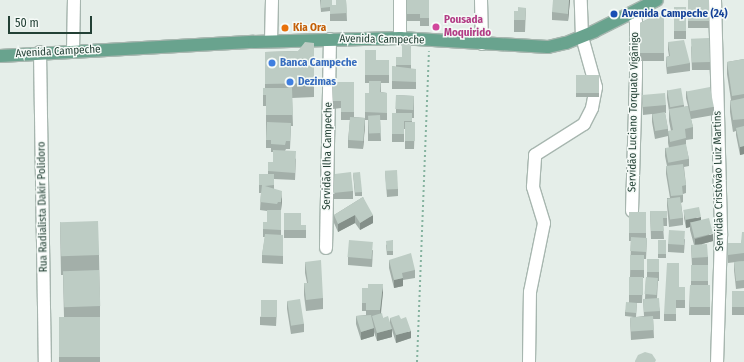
<!DOCTYPE html>
<html>
<head>
<meta charset="utf-8">
<style>
  body { margin:0 }
  #map { position:relative; width:744px; height:362px; overflow:hidden; background:#e5eee9; font-family:"Fira Sans Condensed",sans-serif }
  div>[style] { position:absolute }
  .path>* { height:2px; margin-top:-1px; transform-origin:0; background:repeating-linear-gradient(90deg,#85b29f 0 2px,transparent 0 5px) }
  .roads { filter:drop-shadow(1px 0 #a7b6af) drop-shadow(-1px 0 #a7b6af) drop-shadow(0 1px #a7b6af) drop-shadow(0 -1px #a7b6af) }
  .minor>* { height:12px; margin:-6px; padding:0 6px; transform-origin:6px; border-radius:6px; background:#fff }
  .major>* { height:12px; margin:-6px; padding:0 6px; transform-origin:6px; border-radius:6px; background:#69a38e }
  .wall>* { inset:0; background:#a3afa9; transform-origin:0 0 }
  .shaded-wall>* { inset:0; background:#848f89 }
  .building>* { inset:0; background:#bdccc4; transform-origin:0 0 }
  .dots>* { width:11px; height:11px; translate:-50% -50%; box-sizing:border-box; border:2px solid #f5faf7; border-radius:50% }
  span { translate:-50% -50%; white-space:nowrap; text-align:center; line-height:1.15; -webkit-text-stroke:3px #f5faf7; paint-order:stroke }
  .transit-label { font-size:11px; color:#164399; font-weight:700 }
  .left { translate:0 -50%; text-align:left }
  .hotel-label { font-size:11px; color:#b23c85; font-weight:700 }
  .food-label { font-size:11px; color:#c56008; font-weight:700 }
  .street-label { font-size:11px; color:#234035 }
  .shop-label { font-size:11px; color:#366cbe; font-weight:700 }
  .scale { position:absolute; left:8px; top:16px; width:84px; height:18px; box-sizing:border-box; border:2px solid #234035; border-top:0; padding-left:5px; font-size:12px; line-height:14px; white-space:nowrap; color:#234035; -webkit-text-stroke:3px #f5faf7; paint-order:stroke }
</style>
</head>
<body>
<div id="map">
  <div class="path">
    <div style="left:417px;top:362px;width:311px;rotate:-87.8deg"></div>
  </div>
  <div class="roads">
    <div class="minor">
      <div style="left:400px;top:0;width:38px;rotate:90deg"></div>
      <div style="left:481px;top:0;width:44px;rotate:88.7deg"></div>
      <div style="left:715px;top:0;width:236px;rotate:88.5deg"></div>
      <div style="left:721px;top:236px;width:126px;rotate:91.8deg"></div>
      <div style="left:271px;top:41px;width:41px;rotate:-88.6deg"></div>
      <div style="left:73px;top:51px;width:51px;rotate:-88.9deg"></div>
      <div style="left:40px;top:52px;width:310px;rotate:89.1deg"></div>
      <div style="left:632px;top:211px;width:136px;rotate:-88.3deg"></div>
      <div style="left:636px;top:75px;width:53px;rotate:-90deg"></div>
      <div style="left:636px;top:22px;width:8px;rotate:-104deg"></div>
      <div style="left:326px;top:248px;width:209px;rotate:-88.9deg"></div>
      <div style="left:529px;top:362px;width:70px;rotate:-89.2deg"></div>
      <div style="left:530px;top:292px;width:70px;rotate:-78.5deg"></div>
      <div style="left:544px;top:223px;width:38px;rotate:-107deg"></div>
      <div style="left:533px;top:187px;width:32px;rotate:-86deg"></div>
      <div style="left:535px;top:155px;width:58px;rotate:-32.3deg"></div>
      <div style="left:584px;top:124px;width:18px;rotate:-63deg"></div>
      <div style="left:592px;top:108px;width:21px;rotate:-79deg"></div>
      <div style="left:596px;top:87px;width:52px;rotate:-105.6deg"></div>
      <div style="left:582px;top:37px;width:37px;rotate:-92deg"></div>
    </div>
    <div class="major">
      <div style="left:0;top:56px;width:254px;rotate:-3.2deg"></div>
      <div style="left:254px;top:42px;width:146px;rotate:-1.6deg"></div>
      <div style="left:400px;top:38px;width:148px;rotate:3.5deg"></div>
      <div style="left:548px;top:47px;width:18px;rotate:-13deg"></div>
      <div style="left:566px;top:43px;width:31px;rotate:-22deg"></div>
      <div style="left:595px;top:31px;width:69px;rotate:-26.6deg"></div>
    </div>
  </div>
  <div class="wall">
    <div style="clip-path:polygon(320px 0,332px 0,332px 5px,336px 5px,336px 0,346px 0,347px 21px,330px 21px,330px 11px,321px 12px)"></div>
    <div style="clip-path:polygon(407px 0,429px 0,429px 26px,420px 26px,420px 21px,407px 21px)"></div>
    <div style="clip-path:polygon(570px 0,568px 21px,552px 20px,552px 12px)"></div>
    <div style="left:688px;top:0;width:21px;height:28px"></div>
    <div style="left:674px;top:7px;width:12px;height:32px"></div>
    <div style="clip-path:polygon(526px 8px,525px 32px,514px 32px,514px 11px,518px 11px)"></div>
    <div style="clip-path:polygon(664px 11px,664px 61px,640px 61px,640px 23px)"></div>
    <div style="clip-path:polygon(668px 42px,690px 63px,690px 71px,667px 74px,666px 65px,666px 57px,669px 56px,668px 50px)"></div>
    <div style="clip-path:polygon(314px 43px,314px 97px,292px 98px,293px 126px,291px 126px,290px 149px,286px 149px,285px 151px,296px 159px,295px 180px,274px 179px,274px 189px,282px 199px,281px 210px,281px 235px,283px 235px,283px 264px,262px 263px,262px 255px,265px 237px,263px 237px,263px 222px,267px 222px,267px 211px,260px 210px,261px 193px,259px 193px,259px 174px,268px 174px,268px 162px,273px 162px,273px 152px,271px 152px,271px 148px,266px 148px,266px 106px,263px 106px,263px 88px,265px 88px,265px 52px,298px 51px)"></div>
    <div style="clip-path:polygon(411px 43px,411px 69px,416px 69px,416px 89px,392px 89px,392px 66px,396px 67px,396px 57px,402px 57px)"></div>
    <div style="clip-path:polygon(691px 46px,710px 62px,710px 70px,692px 70px)"></div>
    <div style="clip-path:polygon(365px 50px,376px 60px,389px 60px,389px 83px,381px 83px,381px 92px,387px 93px,387px 120px,380px 120px,381px 141px,368px 141px,368px 120px,365px 120px,363px 149px,348px 148px,348px 140px,350px 120px,341px 120px,341px 108px,333px 109px,332px 82px,354px 82px,354px 117px,365px 118px,365px 93px,369px 93px,369px 83px,365px 83px)"></div>
    <div style="clip-path:polygon(744px 59px,744px 154px,740px 155px,736px 135px,736px 131px,733px 132px,730px 112px,730px 101px,731px 100px,727px 74px,727px 62px)"></div>
    <div style="left:576px;top:75px;width:23px;height:22px"></div>
    <div style="clip-path:polygon(667px 90px,684px 105px,684px 107px,688px 106px,686px 98px,686px 91px,714px 107px,714px 115px,691px 119px,693px 127px,693px 139px,686px 140px,686px 146px,689px 159px,689px 166px,684px 167px,686px 185px,686px 193px,683px 194px,683px 202px,681px 203px,683px 218px,683px 225px,669px 227px,667px 206px,667px 198px,670px 198px,666px 174px,666px 166px,667px 166px,665px 156px,665px 148px,669px 148px,668px 143px,668px 131px,671px 131px,669px 121px,669px 111px,667px 98px)"></div>
    <div style="clip-path:polygon(396px 95px,414px 96px,414px 118px,412px 118px,412px 122px,415px 122px,414px 149px,405px 149px,405px 129px,404px 129px,404px 142px,392px 142px,392px 113px,396px 113px)"></div>
    <div style="clip-path:polygon(642px 95px,666px 105px,666px 113px,665px 113px,668px 129px,668px 136px,655px 139px,652px 122px,652px 114px,643px 115px)"></div>
    <div style="clip-path:polygon(385px 171px,398px 189px,398px 196px,387px 197px)"></div>
    <div style="clip-path:polygon(353px 173px,362px 192px,362px 196px,355px 196px)"></div>
    <div style="left:353px;top:191px;width:8px;height:20px;rotate:90deg"></div>
    <div style="clip-path:polygon(363px 197px,373px 223px,360px 230px,355px 223px,338px 232px,334px 223px,334px 215px)"></div>
    <div style="clip-path:polygon(650px 211px,667px 211px,667px 226px,663px 226px,664px 239px,651px 239px)"></div>
    <div style="clip-path:polygon(684px 211px,701px 220px,713px 241px,702px 244px,708px 257px,708px 265px,692px 266px,691px 245px,694px 245px,690px 230px,690px 227px,686px 228px,684px 218px)"></div>
    <div style="clip-path:polygon(629px 212px,646px 212px,646px 238px,647px 238px,646px 259px,644px 259px,644px 278px,643px 278px,642px 303px,637px 303px,636px 317px,644px 316px,643px 299px,645px 299px,646px 277px,647px 277px,647px 259px,659px 259px,659px 281px,658px 281px,657px 298px,660px 311px,660px 319px,653px 319px,654px 338px,631px 340px,630px 318px,634px 317px,625px 316px,625px 312px,629px 302px,629px 277px,630px 277px,631px 241px,629px 241px)"></div>
    <div style="clip-path:polygon(284px 213px,301px 225px,306px 225px,306px 238px,284px 238px)"></div>
    <div style="clip-path:polygon(60px 222px,99px 255px,100px 306px,100px 362px,59px 362px,59px 317px,64px 317px,63px 275px,61px 275px)"></div>
    <div style="clip-path:polygon(744px 232px,744px 261px,728px 263px,728px 243px,741px 243px)"></div>
    <div style="clip-path:polygon(685px 239px,684px 253px,668px 252px,668px 244px)"></div>
    <div style="clip-path:polygon(393px 240px,393px 255px,387px 255px,386px 245px)"></div>
    <div style="left:658px;top:240px;width:8px;height:18px"></div>
    <div style="clip-path:polygon(373px 250px,372px 267px,348px 265px,348px 257px)"></div>
    <div style="clip-path:polygon(389px 260px,415px 270px,415px 278px,403px 280px,403px 286px,394px 288px,389px 268px)"></div>
    <div style="clip-path:polygon(744px 261px,744px 288px,736px 289px,734px 270px,734px 262px)"></div>
    <div style="clip-path:polygon(305px 262px,323px 298px,323px 309px,306px 311px,304px 295px,304px 283px,307px 283px,305px 273px)"></div>
    <div style="clip-path:polygon(708px 265px,708px 285px,710px 285px,710px 315px,689px 315px,690px 285px,691px 285px,691px 266px)"></div>
    <div style="clip-path:polygon(679px 287px,685px 287px,685px 308px,676px 308px,676px 321px,664px 321px,664px 314px)"></div>
    <div style="clip-path:polygon(362px 288px,383px 292px,381px 314px,383px 318px,390px 324px,390px 318px,401px 319px,411px 338px,396px 343px,392px 330px,392px 337px,377px 341px,374px 332px,374px 336px,361px 340px,356px 324px,356px 316px,366px 315px,366px 311px,362px 311px)"></div>
    <div style="left:744px;top:291px;width:24px;height:12px;rotate:90deg"></div>
    <div style="clip-path:polygon(287px 301px,304px 324px,304px 332px,291px 334px,287px 309px)"></div>
    <div style="clip-path:polygon(277px 308px,276px 326px,260px 325px,260px 317px)"></div>
  </div>
  <div class="shaded-wall">
    <div style="clip-path:polygon(569px 0,570px 0,568px 21px,568px 14px)"></div>
    <div style="clip-path:polygon(365px 118px,365px 126px,363px 149px,363px 142px)"></div>
    <div style="clip-path:polygon(744px 146px,744px 154px,740px 155px,740px 147px)"></div>
    <div style="clip-path:polygon(282px 191px,282px 199px,281px 210px,281px 202px)"></div>
    <div style="clip-path:polygon(355px 215px,355px 223px,338px 232px,338px 224px)"></div>
    <div style="clip-path:polygon(373px 215px,373px 223px,360px 230px,360px 223px)"></div>
    <div style="clip-path:polygon(701px 217px,701px 225px,690px 222px,690px 227px,686px 228px,686px 220px)"></div>
    <div style="clip-path:polygon(713px 234px,713px 241px,695px 246px,695px 239px)"></div>
    <div style="clip-path:polygon(403px 278px,403px 286px,394px 288px,394px 280px)"></div>
    <div style="clip-path:polygon(383px 284px,383px 292px,380px 318px,380px 310px)"></div>
    <div style="clip-path:polygon(374px 328px,374px 336px,361px 340px,361px 332px)"></div>
    <div style="clip-path:polygon(392px 329px,392px 337px,377px 341px,377px 333px)"></div>
    <div style="clip-path:polygon(411px 331px,411px 338px,396px 343px,396px 335px)"></div>
  </div>
  <div class="building">
    <div style="clip-path:polygon(321px 0,332px 0,332px 5px,330px 5px,330px 7px,321px 8px)"></div>
    <div style="clip-path:polygon(336px 0,346px 0,347px 13px,330px 14px,330px 5px,336px 5px)"></div>
    <div style="clip-path:polygon(407px 0,429px 0,429px 18px,420px 18px,420px 14px,407px 14px)"></div>
    <div style="clip-path:polygon(553px 0,569px 0,568px 14px,552px 12px)"></div>
    <div style="left:688px;top:0;width:21px;height:21px"></div>
    <div style="clip-path:polygon(518px 7px,526px 8px,525px 20px,514px 20px,514px 11px,518px 11px)"></div>
    <div style="left:674px;top:7px;width:12px;height:24px"></div>
    <div style="clip-path:polygon(664px 11px,664px 53px,640px 53px,640px 23px)"></div>
    <div style="left:709px;top:38px;width:24px;height:18px;rotate:88deg"></div>
    <div style="clip-path:polygon(684px 40px,690px 63px,667px 67px,666px 57px,670px 56px,668px 42px)"></div>
    <div style="clip-path:polygon(305px 42px,314px 43px,314px 83px,265px 84px,265px 52px,298px 51px)"></div>
    <div style="clip-path:polygon(402px 43px,411px 43px,411px 65px,396px 65px,396px 57px,402px 57px)"></div>
    <div style="clip-path:polygon(365px 50px,376px 50px,376px 60px,389px 60px,389px 75px,365px 75px)"></div>
    <div style="clip-path:polygon(744px 59px,744px 94px,732px 96px,727px 62px)"></div>
    <div style="clip-path:polygon(392px 66px,416px 69px,416px 82px,392px 81px)"></div>
    <div style="left:576px;top:75px;width:23px;height:18px"></div>
    <div style="clip-path:polygon(369px 81px,381px 81px,380px 92px,387px 93px,387px 113px,365px 112px,365px 93px,369px 93px)"></div>
    <div style="clip-path:polygon(332px 82px,354px 82px,354px 112px,341px 112px,341px 101px,333px 101px)"></div>
    <div style="left:710px;top:87px;width:20px;height:24px;rotate:79deg"></div>
    <div style="clip-path:polygon(263px 88px,292px 88px,293px 115px,266px 115px,266px 95px,263px 95px)"></div>
    <div style="left:681px;top:88px;width:17px;height:14px;rotate:80deg"></div>
    <div style="left:665px;top:93px;width:12px;height:23px;rotate:85deg"></div>
    <div style="left:396px;top:95px;width:18px;height:14px;rotate:3deg"></div>
    <div style="clip-path:polygon(744px 98px,744px 119px,733px 120px,730px 101px)"></div>
    <div style="clip-path:polygon(688px 106px,693px 127px,685px 129px,686px 138px,670px 142px,668px 131px,673px 130px,669px 109px)"></div>
    <div style="left:665px;top:112px;width:17px;height:13px;rotate:80deg"></div>
    <div style="clip-path:polygon(392px 113px,412px 113px,412px 121px,404px 121px,404px 134px,392px 134px)"></div>
    <div style="left:380px;top:115px;width:18px;height:12px;rotate:87deg"></div>
    <div style="left:350px;top:117px;width:15px;height:23px;rotate:4deg"></div>
    <div style="clip-path:polygon(267px 122px,291px 123px,290px 141px,286px 141px,285px 145px,271px 144px,271px 140px,266px 140px)"></div>
    <div style="left:405px;top:122px;width:10px;height:19px"></div>
    <div style="clip-path:polygon(744px 126px,744px 146px,740px 147px,736px 128px)"></div>
    <div style="left:686px;top:144px;width:15px;height:21px;rotate:79deg"></div>
    <div style="clip-path:polygon(273px 150px,296px 151px,295px 173px,268px 171px,268px 162px,273px 162px)"></div>
    <div style="clip-path:polygon(683px 164px,686px 185px,682px 186px,683px 195px,671px 196px,666px 166px)"></div>
    <div style="left:397px;top:170px;width:19px;height:12px;rotate:87deg"></div>
    <div style="clip-path:polygon(351px 172px,353px 191px,333px 193px,335px 174px)"></div>
    <div style="left:360px;top:172px;width:20px;height:7px;rotate:84deg"></div>
    <div style="clip-path:polygon(259px 174px,274px 174px,274px 185px,265px 186px,282px 191px,281px 202px,278px 202px,277px 204px,260px 202px,262px 185px,259px 185px)"></div>
    <div style="clip-path:polygon(363px 197px,373px 215px,360px 223px,355px 215px,338px 224px,334px 215px)"></div>
    <div style="left:680px;top:197px;width:21px;height:13px;rotate:82deg"></div>
    <div style="left:699px;top:207px;width:10px;height:16px;rotate:79deg"></div>
    <div style="clip-path:polygon(267px 210px,281px 210px,281px 230px,263px 229px,263px 222px,267px 222px)"></div>
    <div style="clip-path:polygon(650px 211px,667px 211px,667px 218px,663px 218px,664px 231px,651px 231px)"></div>
    <div style="left:629px;top:212px;width:17px;height:21px"></div>
    <div style="clip-path:polygon(284px 213px,301px 213px,301px 225px,306px 225px,306px 230px,284px 230px)"></div>
    <div style="left:709px;top:218px;width:16px;height:19px;rotate:76deg"></div>
    <div style="left:98px;top:221px;width:34px;height:38px;rotate:88deg"></div>
    <div style="left:669px;top:230px;width:16px;height:14px;rotate:4deg"></div>
    <div style="clip-path:polygon(742px 232px,744px 232px,744px 243px,741px 243px)"></div>
    <div style="clip-path:polygon(265px 234px,283px 235px,283px 256px,262px 255px)"></div>
    <div style="left:631px;top:237px;width:16px;height:14px;rotate:4deg"></div>
    <div style="left:349px;top:240px;width:24px;height:17px;rotate:5deg"></div>
    <div style="clip-path:polygon(393px 240px,393px 251px,387px 251px,386px 241px)"></div>
    <div style="left:658px;top:240px;width:8px;height:14px"></div>
    <div style="clip-path:polygon(728px 243px,744px 243px,744px 253px,728px 255px)"></div>
    <div style="left:707px;top:244px;width:13px;height:16px;rotate:86deg"></div>
    <div style="clip-path:polygon(411px 253px,415px 270px,402px 273px,403px 278px,394px 280px,389px 260px)"></div>
    <div style="left:630px;top:255px;width:14px;height:15px"></div>
    <div style="left:647px;top:259px;width:12px;height:13px"></div>
    <div style="clip-path:polygon(321px 260px,323px 298px,306px 300px,304px 283px,308px 283px,305px 262px)"></div>
    <div style="clip-path:polygon(744px 261px,744px 280px,736px 281px,734px 262px)"></div>
    <div style="clip-path:polygon(667px 263px,679px 263px,679px 287px,685px 287px,685px 300px,676px 300px,676px 314px,664px 314px)"></div>
    <div style="left:708px;top:265px;width:16px;height:17px;rotate:90deg"></div>
    <div style="left:99px;top:270px;width:36px;height:36px;rotate:88deg"></div>
    <div style="left:629px;top:277px;width:14px;height:18px"></div>
    <div style="left:646px;top:277px;width:12px;height:17px;rotate:5deg"></div>
    <div style="clip-path:polygon(368px 284px,383px 284px,380px 310px,366px 310px,366px 303px,362px 303px,362px 288px,368px 288px)"></div>
    <div style="left:690px;top:285px;width:20px;height:22px"></div>
    <div style="left:744px;top:291px;width:16px;height:12px;rotate:90deg"></div>
    <div style="left:659px;top:298px;width:13px;height:16px;rotate:86deg"></div>
    <div style="left:300px;top:299px;width:25px;height:13px;rotate:81deg"></div>
    <div style="left:261px;top:300px;width:16px;height:17px"></div>
    <div style="left:626px;top:302px;width:11px;height:10px;rotate:5deg"></div>
    <div style="clip-path:polygon(382px 313px,383px 318px,388px 316px,392px 329px,377px 333px,372px 316px)"></div>
    <div style="clip-path:polygon(371px 315px,374px 328px,361px 332px,356px 316px)"></div>
    <div style="clip-path:polygon(399px 315px,401px 319px,406px 317px,411px 331px,396px 335px,390px 318px)"></div>
    <div style="left:653px;top:316px;width:14px;height:23px;rotate:86deg"></div>
    <div style="left:59px;top:317px;width:41px;height:40px"></div>
    <div style="clip-path:polygon(645px 352px,652px 354px,656px 360px,655px 362px,635px 362px,635px 361px,638px 355px)"></div>
  </div>
  <div class="dots">
    <div style="left:614px;top:14px;background:#1a4fb4"></div>
    <div style="left:436px;top:27px;background:#d1479c"></div>
    <div style="left:285px;top:28px;background:#e8710a"></div>
    <div style="left:272px;top:63px;background:#3f7fe0"></div>
    <div style="left:290px;top:82px;background:#3f7fe0"></div>
  </div>
  <div class="transit-label">
    <span class="left" style="left:622px;top:14px">Avenida Campeche (24)</span>
  </div>
  <div class="hotel-label">
    <span class="left" style="left:444px;top:27px">Pousada<br>Moquirido</span>
  </div>
  <div class="food-label">
    <span class="left" style="left:293px;top:28px">Kia Ora</span>
  </div>
  <div class="street-label">
    <span style="left:382px;top:40px;rotate:1deg">Avenida Campeche</span>
    <span style="left:58px;top:52px;rotate:-3deg">Avenida Campeche</span>
    <span style="left:634px;top:112px;rotate:-89deg">Servidão Luciano Torquato Vigânigo</span>
    <span style="left:328px;top:156px;rotate:-89deg">Servidão Ilha Campeche</span>
    <span style="left:719px;top:181px;rotate:-91deg">Servidão Cristóvão Luiz Martins</span>
    <span style="left:43px;top:207px;rotate:-91deg">Rua Radialista Dakir Polidoro</span>
  </div>
  <div class="shop-label">
    <span class="left" style="left:280px;top:63px">Banca Campeche</span>
    <span class="left" style="left:298px;top:82px">Dezimas</span>
  </div>
  <div class="scale">50 m</div>
</div>
</body>
</html>
